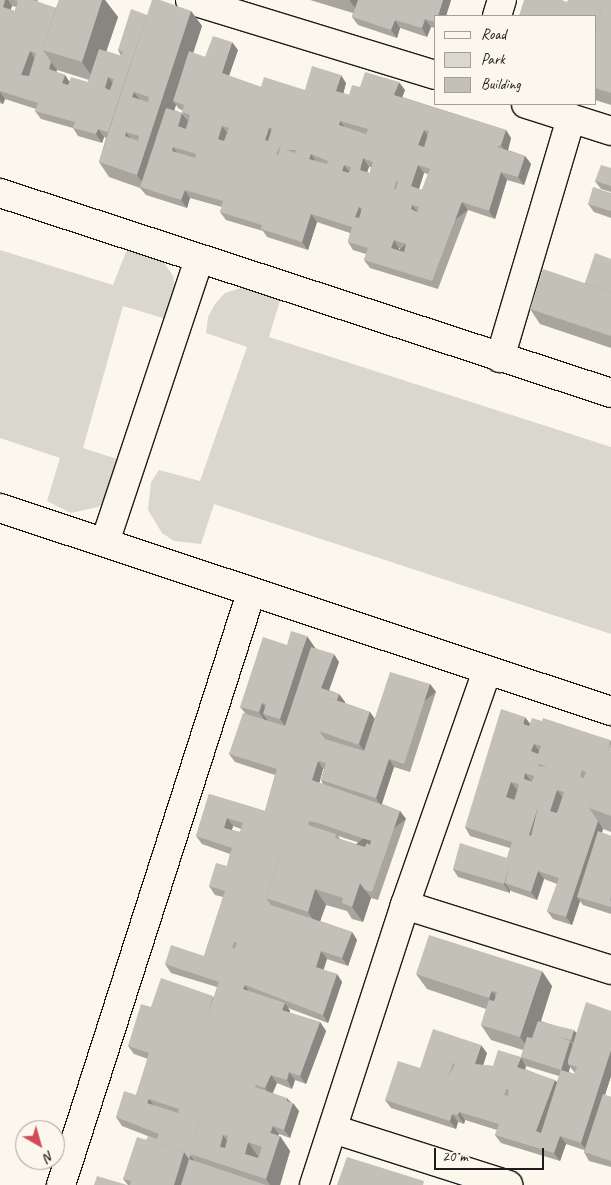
<!DOCTYPE html>
<html>
<head>
<meta charset="utf-8">
<style>
  body { margin:0 }
  #map { position:relative; width:611px; height:1185px; overflow:hidden; background:#fbf7ec; font-family:Caveat,sans-serif }
  div>[style] { position:absolute }
  .green>* { inset:0; background:#dad7ce }
  .roads { filter:drop-shadow(1px 0 #1c1c1c) drop-shadow(-1px 0 #1c1c1c) drop-shadow(0 1px #1c1c1c) drop-shadow(0 -1px #1c1c1c) }
  .street>* { height:28px; margin:-14px; padding:0 14px; transform-origin:14px; border-radius:14px; background:#fbf7ec }
  .wall>* { inset:0; background:#a8a59e }
  .shaded-wall>* { inset:0; background:#888681; transform-origin:0 0 }
  .building>* { inset:0; background:#c3c0b8; transform-origin:0 0 }
  span { translate:-50% -50%; white-space:nowrap; text-align:center; line-height:1.15; -webkit-text-stroke:4px #fbf7ec; paint-order:stroke }
  .legend { position:absolute; left:434px; top:15px; width:162px; height:90px; box-sizing:border-box; background:#fbf7ec; border:1px solid #a29f99; margin:0; padding:6px 9px; list-style:none; font-size:15px; color:#1c1c1c }
  .legend li { display:flex; align-items:center; gap:10px; height:25px }
  .legend b { width:25px; border:1px solid #a29f99 }
  .north { position:absolute; left:15px; top:1120px; width:50px; height:50px; box-sizing:border-box; background:#fbf7ec; border:1px solid #a29f99; border-radius:50%; rotate:142deg; font-size:14px; font-weight:700; line-height:20px; text-align:center; color:#1c1c1c }
  .north::after { content:''; display:block; margin:auto; width:18px; height:22px; background:#d1495b; clip-path:polygon(50% 0,100% 100%,50% 72%,0 100%) }
  .scale { position:absolute; left:434px; top:1148px; width:110px; height:22px; box-sizing:border-box; border:2px solid #1c1c1c; border-top:0; padding-left:6px; font-size:15px; line-height:18px; white-space:nowrap; color:#1c1c1c; -webkit-text-stroke:4px #fbf7ec; paint-order:stroke }
</style>
</head>
<body>
<div id="map">
  <div class="green">
    <div style="clip-path:polygon(130px 242px,157px 252px,173px 276px,176px 291px,166px 319px,123px 306px,83px 448px,120px 460px,109px 499px,98px 507px,71px 513px,47px 501px,60px 458px,0 438px,0 250px,113px 285px)"></div>
    <div style="clip-path:polygon(254px 284px,282px 294px,269px 337px,611px 447px,611px 634px,214px 504px,201px 544px,174px 541px,162px 533px,148px 510px,151px 482px,159px 470px,200px 481px,247px 347px,206px 333px,208px 317px,215px 304px,225px 293px)"></div>
  </div>
  <div class="roads">
    <div class="street">
      <div style="left:190px;top:0;width:256px;rotate:17deg"></div>
      <div style="left:497px;top:16px;width:17px;rotate:-73deg"></div>
      <div style="left:526px;top:104px;width:89px;rotate:17.6deg"></div>
      <div style="left:0;top:193px;width:643px;rotate:18.12deg"></div>
      <div style="left:500px;top:358px;width:250px;rotate:-73.5deg"></div>
      <div style="left:0;top:508px;width:644px;rotate:18.38deg"></div>
      <div style="left:105px;top:542px;width:297px;rotate:-71.6deg"></div>
      <div style="left:405px;top:905px;width:216px;rotate:17.5deg"></div>
      <div style="left:333px;top:1129px;width:184px;rotate:17.7deg"></div>
      <div style="left:61px;top:1185px;width:622px;rotate:-72.21deg"></div>
      <div style="left:314px;top:1185px;width:294px;rotate:-72deg"></div>
      <div style="left:405px;top:905px;width:248px;rotate:-70.7deg"></div>
    </div>
  </div>
  <div class="wall">
    <div style="clip-path:polygon(evenodd,0 0,38px 0,37px 2px,56px 8px,59px 0,105px 0,118px 17px,106px 51px,121px 56px,118px 50px,147px 15px,191px 11px,202px 26px,193px 53px,205px 57px,238px 50px,229px 76px,261px 87px,305px 90px,346px 83px,343px 93px,349px 95px,360px 87px,405px 90px,402px 97px,506px 130px,511px 138px,508px 150px,525px 156px,531px 164px,524px 185px,507px 180px,495px 219px,468px 210px,438px 289px,370px 268px,364px 260px,366px 254px,353px 250px,348px 242px,350px 233px,317px 222px,308px 250px,267px 237px,263px 231px,226px 220px,220px 212px,222px 207px,190px 198px,187px 208px,146px 195px,140px 188px,109px 177px,99px 162px,106px 138px,104px 137px,102px 143px,78px 136px,73px 128px,41px 119px,35px 111px,36px 109px,5px 99px,3px 104px,0 103px,0 0,12px 6px,16px 7px,15px 11px,10px 10px,12px 6px,0 0,57px 70px,89px 80px,88px 82px,69px 81px,65px 75px,56px 72px,57px 70px,0 0,176px 105px,179px 109px,182px 110px,182px 112px,188px 121px,186px 129px,188px 121px,182px 113px,174px 110px,176px 105px,0 0,369px 167px,371px 167px,370px 173px,367px 172px,369px 167px,0 0,424px 173px,428px 174px,422px 190px,419px 189px,424px 173px,0 0,399px 248px,405px 250px,404px 252px,399px 251px,399px 248px)"></div>
    <div style="clip-path:polygon(310px 0,451px 0,446px 16px,435px 16px,435px 28px,431px 27px,427px 37px,400px 28px,397px 38px,358px 25px,352px 17px,353px 13px)"></div>
    <div style="clip-path:polygon(611px 0,611px 105px,595px 100px,595px 16px,567px 2px)"></div>
    <div style="clip-path:polygon(611px 168px,611px 192px,601px 189px,595px 181px)"></div>
    <div style="clip-path:polygon(611px 193px,611px 218px,594px 212px,588px 204px)"></div>
    <div style="clip-path:polygon(611px 259px,611px 348px,540px 324px,530px 309px,585px 283px)"></div>
    <div style="clip-path:polygon(evenodd,287px 645px,315px 648px,339px 662px,329px 690px,339px 694px,345px 702px,345px 703px,370px 712px,375px 719px,430px 684px,436px 692px,410px 772px,394px 767px,382px 804px,400px 811px,406px 819px,378px 900px,371px 898px,363px 922px,352px 919px,347px 911px,326px 905px,320px 921px,352px 932px,357px 940px,348px 966px,327px 959px,323px 970px,337px 974px,342px 982px,328px 1023px,288px 1008px,290px 1011px,290px 1013px,320px 1022px,326px 1031px,306px 1084px,295px 1080px,292px 1089px,277px 1083px,273px 1093px,291px 1102px,299px 1111px,290px 1138px,279px 1134px,278px 1136px,280px 1136px,290px 1151px,280px 1185px,128px 1185px,123px 1179px,146px 1140px,153px 1138px,122px 1126px,116px 1117px,136px 1095px,148px 1059px,134px 1054px,128px 1046px,151px 1007px,214px 997px,217px 987px,171px 973px,165px 964px,204px 956px,223px 897px,215px 895px,209px 886px,227px 866px,230px 854px,202px 844px,196px 836px,209px 794px,265px 811px,275px 775px,235px 762px,229px 754px,245px 713px,240px 707px,287px 645px,323px 769px,324px 769px,321px 780px,323px 784px,319px 783px,323px 769px,287px 645px,233px 826px,241px 829px,240px 832px,232px 830px,233px 826px,287px 645px,338px 836px,366px 845px,365px 847px,340px 839px,338px 836px)"></div>
    <div style="clip-path:polygon(530px 724px,610px 740px,611px 741px,611px 832px,603px 829px,602px 833px,611px 836px,611px 914px,583px 905px,580px 901px,572px 925px,553px 919px,547px 911px,557px 884px,544px 879px,537px 900px,511px 891px,510px 890px,510px 893px,458px 877px,453px 869px,507px 858px,510px 848px,470px 836px,465px 827px)"></div>
    <div style="clip-path:polygon(evenodd,416px 974px,552px 986px,541px 1021px,576px 1033px,611px 1011px,611px 1076px,605px 1095px,611px 1097px,611px 1167px,589px 1161px,584px 1152px,584px 1150px,566px 1144px,560px 1161px,501px 1143px,495px 1135px,497px 1130px,465px 1120px,464px 1124px,458px 1122px,456px 1129px,391px 1108px,385px 1100px,420px 1068px,487px 1053px,483px 1065px,493px 1066px,526px 1066px,525px 1069px,557px 1082px,559px 1076px,526px 1066px,521px 1057px,523px 1050px,491px 1040px,481px 1025px,486px 1009px,427px 989px,416px 974px,570px 1067px,575px 1073px,574px 1074px,569px 1072px,570px 1067px)"></div>
  </div>
  <div class="shaded-wall">
    <div style="clip-path:polygon(5px 0,8px 0,12px 6px,9px 15px,3px 7px)"></div>
    <div style="clip-path:polygon(102px 0,105px 0,118px 17px,96px 82px,82px 62px)"></div>
    <div style="clip-path:polygon(350px 0,366px 0,361px 16px,350px 1px)"></div>
    <div style="clip-path:polygon(443px 0,451px 0,446px 16px,438px 16px)"></div>
    <div style="clip-path:polygon(191px 11px,202px 26px,177px 102px,173px 101px,176px 105px,148px 190px,137px 175px)"></div>
    <div style="clip-path:polygon(425px 19px,431px 27px,427px 37px,422px 28px)"></div>
    <div style="clip-path:polygon(395px 20px,400px 28px,397px 38px,391px 30px)"></div>
    <div style="clip-path:polygon(232px 42px,238px 50px,227px 81px,222px 73px)"></div>
    <div style="clip-path:polygon(30px 51px,35px 59px,27px 83px,21px 75px)"></div>
    <div style="clip-path:polygon(51px 62px,57px 70px,54px 78px,49px 69px)"></div>
    <div style="clip-path:polygon(65px 75px,70px 83px,67px 91px,62px 83px)"></div>
    <div style="clip-path:polygon(341px 75px,346px 83px,342px 99px,336px 91px)"></div>
    <div style="clip-path:polygon(108px 77px,114px 85px,111px 96px,105px 88px)"></div>
    <div style="clip-path:polygon(399px 82px,405px 90px,400px 103px,394px 95px)"></div>
    <div style="clip-path:polygon(0 92px,5px 99px,3px 104px,0 100px)"></div>
    <div style="clip-path:polygon(134px 92px,145px 107px,115px 134px)"></div>
    <div style="clip-path:polygon(182px 113px,188px 121px,184px 135px,178px 126px)"></div>
    <div style="clip-path:polygon(340px 121px,346px 129px,339px 125px)"></div>
    <div style="clip-path:polygon(222px 126px,228px 134px,224px 147px,218px 139px)"></div>
    <div style="clip-path:polygon(269px 128px,275px 136px,271px 148px,265px 140px)"></div>
    <div style="clip-path:polygon(98px 129px,104px 137px,102px 143px,96px 134px)"></div>
    <div style="clip-path:polygon(424px 130px,429px 138px,424px 153px,418px 145px)"></div>
    <div style="clip-path:polygon(506px 130px,511px 138px,507px 154px,501px 145px)"></div>
    <div style="clip-path:polygon(126px 132px,137px 147px,125px 136px)"></div>
    <div style="clip-path:polygon(173px 147px,179px 155px,172px 151px)"></div>
    <div style="clip-path:polygon(311px 154px,317px 163px,309px 159px)"></div>
    <div style="clip-path:polygon(525px 156px,531px 164px,524px 185px,518px 177px)"></div>
    <div style="clip-path:polygon(363px 158px,369px 167px,365px 178px,360px 170px)"></div>
    <div style="clip-path:polygon(344px 165px,350px 173px,342px 171px)"></div>
    <div style="clip-path:polygon(418px 165px,424px 173px,417px 194px,411px 186px)"></div>
    <div style="clip-path:polygon(501px 172px,507px 180px,495px 219px,489px 211px)"></div>
    <div style="clip-path:polygon(185px 190px,190px 198px,187px 208px,181px 200px)"></div>
    <div style="left:462px;top:202px;width:10px;height:85px;rotate:53deg"></div>
    <div style="clip-path:polygon(412px 205px,418px 213px,411px 209px)"></div>
    <div style="clip-path:polygon(359px 207px,364px 215px,361px 226px,355px 217px)"></div>
    <div style="clip-path:polygon(311px 214px,317px 222px,308px 250px,302px 242px)"></div>
    <div style="clip-path:polygon(394px 240px,399px 248px,397px 257px,391px 248px)"></div>
    <div style="clip-path:polygon(307px 636px,318px 652px,291px 734px,280px 719px)"></div>
    <div style="clip-path:polygon(334px 654px,339px 662px,327px 696px,321px 688px)"></div>
    <div style="left:430px;top:684px;width:10px;height:84px;rotate:53deg"></div>
    <div style="clip-path:polygon(339px 694px,345px 702px,334px 736px,327px 734px)"></div>
    <div style="clip-path:polygon(262px 703px,271px 716px,263px 714px,271px 725px,270px 728px,259px 712px)"></div>
    <div style="clip-path:polygon(370px 712px,380px 727px,370px 759px,359px 744px)"></div>
    <div style="clip-path:polygon(525px 717px,531px 725px,529px 732px,523px 724px)"></div>
    <div style="clip-path:polygon(534px 744px,540px 752px,537px 760px,531px 751px)"></div>
    <div style="clip-path:polygon(389px 759px,394px 767px,381px 806px,376px 798px)"></div>
    <div style="clip-path:polygon(318px 761px,323px 769px,318px 788px,312px 780px)"></div>
    <div style="clip-path:polygon(525px 773px,531px 781px,524px 779px)"></div>
    <div style="clip-path:polygon(511px 782px,517px 790px,512px 805px,506px 797px)"></div>
    <div style="clip-path:polygon(557px 790px,563px 798px,555px 820px,550px 811px)"></div>
    <div style="clip-path:polygon(538px 807px,535px 843px,529px 835px)"></div>
    <div style="left:400px;top:811px;width:10px;height:86px;rotate:53deg"></div>
    <div style="clip-path:polygon(227px 818px,233px 826px,230px 836px,224px 828px)"></div>
    <div style="clip-path:polygon(598px 821px,603px 829px,581px 898px,577px 897px,580px 901px,572px 925px,566px 917px)"></div>
    <div style="clip-path:polygon(511px 859px,505px 883px,510px 890px,510px 893px,504px 884px)"></div>
    <div style="clip-path:polygon(538px 871px,544px 879px,537px 900px,531px 892px)"></div>
    <div style="clip-path:polygon(360px 883px,371px 898px,363px 922px,352px 907px)"></div>
    <div style="clip-path:polygon(315px 889px,326px 905px,318px 927px,308px 912px)"></div>
    <div style="clip-path:polygon(352px 932px,357px 940px,348px 966px,342px 958px)"></div>
    <div style="clip-path:polygon(321px 951px,327px 959px,322px 975px,316px 967px)"></div>
    <div style="clip-path:polygon(542px 971px,552px 986px,531px 1052px,520px 1037px)"></div>
    <div style="clip-path:polygon(337px 974px,342px 982px,328px 1023px,323px 1015px)"></div>
    <div style="clip-path:polygon(245px 985px,250px 994px,243px 989px)"></div>
    <div style="clip-path:polygon(492px 991px,502px 1006px,500px 1013px,489px 998px)"></div>
    <div style="clip-path:polygon(285px 1003px,290px 1011px,288px 1018px,282px 1010px)"></div>
    <div style="clip-path:polygon(320px 1022px,326px 1031px,306px 1084px,300px 1076px)"></div>
    <div style="clip-path:polygon(574px 1030px,580px 1038px,576px 1048px,571px 1040px)"></div>
    <div style="clip-path:polygon(570px 1041px,576px 1049px,568px 1064px,570px 1067px,567px 1078px,561px 1070px)"></div>
    <div style="clip-path:polygon(481px 1045px,487px 1053px,481px 1072px,475px 1064px)"></div>
    <div style="clip-path:polygon(611px 1050px,611px 1076px,587px 1151px,581px 1143px)"></div>
    <div style="clip-path:polygon(521px 1057px,526px 1066px,523px 1075px,517px 1067px)"></div>
    <div style="clip-path:polygon(289px 1072px,295px 1080px,292px 1089px,287px 1080px)"></div>
    <div style="clip-path:polygon(271px 1075px,277px 1083px,271px 1096px,265px 1088px)"></div>
    <div style="clip-path:polygon(555px 1080px,561px 1088px,542px 1139px,536px 1131px)"></div>
    <div style="clip-path:polygon(287px 1098px,293px 1105px,293px 1103px,299px 1111px,290px 1138px,284px 1130px)"></div>
    <div style="clip-path:polygon(149px 1099px,155px 1107px,147px 1103px)"></div>
    <div style="clip-path:polygon(459px 1112px,465px 1120px,464px 1124px,458px 1115px)"></div>
    <div style="clip-path:polygon(452px 1114px,458px 1122px,456px 1129px,450px 1121px)"></div>
    <div style="clip-path:polygon(273px 1126px,279px 1134px,274px 1146px,269px 1138px)"></div>
    <div style="clip-path:polygon(223px 1135px,234px 1150px,220px 1147px)"></div>
    <div style="clip-path:polygon(280px 1136px,290px 1151px,280px 1185px,270px 1185px,266px 1179px)"></div>
    <div style="clip-path:polygon(560px 1136px,566px 1144px,560px 1161px,554px 1153px)"></div>
    <div style="clip-path:polygon(248px 1142px,259px 1158px,245px 1154px)"></div>
    <div style="clip-path:polygon(184px 1152px,190px 1155px,196px 1163px,189px 1185px,174px 1185px)"></div>
  </div>
  <div class="building">
    <div style="clip-path:polygon(evenodd,0 0,5px 0,3px 7px,15px 11px,18px 1px,14px 0,33px 0,56px 8px,43px 50px,51px 62px,49px 69px,65px 75px,62px 83px,68px 85px,71px 77px,88px 82px,99px 49px,121px 56px,123px 52px,118px 50px,131px 9px,147px 15px,108px 132px,98px 129px,96px 134px,73px 128px,75px 122px,35px 111px,38px 103px,0 91px,0 0,30px 51px,36px 53px,29px 76px,21px 75px,30px 51px,0 0,108px 77px,114px 79px,110px 90px,105px 88px,108px 77px)"></div>
    <div style="clip-path:polygon(59px 0,102px 0,82px 62px,43px 50px)"></div>
    <div style="clip-path:polygon(evenodd,152px 0,160px 0,191px 11px,137px 175px,99px 162px,152px 0,134px 92px,149px 97px,148px 102px,132px 97px,134px 92px,152px 0,126px 132px,139px 136px,138px 141px,125px 136px,126px 132px)"></div>
    <div style="clip-path:polygon(358px 0,443px 0,438px 16px,435px 16px,435px 22px,425px 19px,422px 28px,395px 20px,391px 30px,352px 17px)"></div>
    <div style="clip-path:polygon(524px 0,562px 0,567px 2px,568px 0,604px 0,595px 31px,595px 16px,519px 16px)"></div>
    <div style="clip-path:polygon(604px 0,611px 0,611px 93px,595px 88px,595px 31px)"></div>
    <div style="clip-path:polygon(evenodd,213px 36px,232px 42px,222px 73px,261px 87px,264px 77px,305px 90px,312px 66px,341px 75px,336px 91px,349px 95px,352px 85px,360px 87px,365px 72px,399px 82px,394px 95px,506px 130px,501px 145px,497px 147px,525px 156px,518px 177px,501px 172px,489px 211px,462px 202px,432px 281px,364px 260px,368px 248px,348px 242px,352px 227px,311px 214px,302px 242px,261px 229px,262px 225px,220px 212px,223px 201px,185px 190px,181px 200px,140px 187px,166px 108px,182px 113px,178px 126px,186px 129px,190px 115px,182px 112px,184px 105px,173px 101px,189px 51px,205px 57px,213px 36px,340px 121px,368px 129px,366px 134px,339px 125px,340px 121px,213px 36px,222px 126px,229px 128px,224px 141px,218px 139px,222px 126px,213px 36px,269px 128px,272px 128px,268px 141px,265px 140px,269px 128px,213px 36px,424px 130px,429px 131px,424px 147px,418px 145px,424px 130px,213px 36px,281px 145px,278px 155px,276px 154px,281px 145px,213px 36px,173px 147px,196px 154px,195px 158px,172px 151px,173px 147px,213px 36px,286px 150px,296px 150px,295px 153px,286px 150px,213px 36px,311px 154px,328px 161px,327px 164px,309px 159px,311px 154px,213px 36px,363px 158px,373px 162px,370px 173px,360px 170px,363px 158px,213px 36px,344px 165px,351px 167px,349px 173px,342px 171px,344px 165px,213px 36px,418px 165px,430px 169px,422px 190px,411px 186px,418px 165px,213px 36px,396px 181px,398px 182px,396px 189px,394px 189px,396px 181px,213px 36px,412px 205px,419px 207px,417px 212px,411px 209px,412px 205px,213px 36px,359px 207px,362px 208px,359px 218px,355px 217px,359px 207px,213px 36px,394px 240px,406px 244px,404px 252px,391px 248px,394px 240px)"></div>
    <div style="clip-path:polygon(601px 165px,611px 168px,611px 186px,595px 181px)"></div>
    <div style="clip-path:polygon(593px 187px,611px 193px,611px 211px,588px 204px)"></div>
    <div style="clip-path:polygon(595px 253px,611px 259px,611px 292px,585px 283px)"></div>
    <div style="clip-path:polygon(543px 269px,611px 292px,611px 336px,530px 309px)"></div>
    <div style="clip-path:polygon(291px 631px,307px 636px,280px 719px,263px 714px,266px 704px,262px 703px,259px 712px,240px 707px,263px 637px,287px 645px)"></div>
    <div style="clip-path:polygon(evenodd,311px 647px,334px 654px,321px 688px,339px 694px,337px 700px,330px 698px,320px 732px,325px 739px,364px 751px,390px 672px,430px 684px,404px 764px,389px 759px,376px 798px,321px 780px,326px 763px,318px 761px,312px 780px,400px 811px,372px 892px,365px 890px,360px 883px,279px 857px,266px 898px,271px 905px,352px 932px,342px 958px,321px 951px,316px 967px,337px 974px,323px 1015px,245px 985px,243px 989px,285px 1003px,282px 1010px,320px 1022px,300px 1076px,289px 1072px,287px 1080px,271px 1075px,265px 1088px,256px 1085px,255px 1087px,287px 1098px,287px 1101px,293px 1103px,284px 1130px,273px 1126px,270px 1133px,203px 1111px,190px 1154px,191px 1154px,189px 1159px,184px 1152px,146px 1140px,148px 1136px,157px 1139px,159px 1134px,116px 1117px,124px 1091px,136px 1095px,149px 1053px,128px 1046px,141px 1004px,151px 1007px,161px 978px,213px 996px,208px 1014px,219px 982px,165px 964px,171px 945px,204px 956px,225px 891px,209px 886px,216px 863px,227px 866px,232px 848px,196px 836px,209px 794px,265px 811px,277px 769px,229px 754px,243px 713px,285px 726px,311px 647px,227px 818px,243px 823px,240px 832px,224px 828px,227px 818px,311px 647px,309px 821px,318px 823px,371px 841px,370px 845px,367px 843px,365px 847px,335px 838px,336px 834px,308px 825px,309px 821px,311px 647px,234px 942px,237px 943px,235px 948px,232px 948px,234px 942px,311px 647px,149px 1099px,179px 1109px,178px 1113px,147px 1103px,149px 1099px)"></div>
    <div style="left:330px;top:698px;width:42px;height:35px;rotate:19deg"></div>
    <div style="clip-path:polygon(evenodd,501px 709px,525px 717px,523px 724px,529px 726px,532px 718px,542px 721px,543px 718px,610px 740px,608px 752px,589px 808px,598px 821px,566px 917px,547px 911px,559px 878px,538px 871px,531px 892px,505px 883px,511px 859px,504px 884px,453px 869px,460px 843px,507px 858px,512px 842px,465px 827px,501px 709px,534px 744px,541px 746px,538px 754px,531px 751px,534px 744px,501px 709px,539px 764px,547px 767px,538px 766px,539px 764px,501px 709px,582px 770px,586px 772px,584px 778px,580px 777px,582px 770px,501px 709px,525px 773px,534px 776px,532px 782px,524px 779px,525px 773px,501px 709px,511px 782px,519px 784px,515px 800px,506px 797px,511px 782px,501px 709px,557px 790px,564px 792px,557px 813px,550px 811px,557px 790px,501px 709px,538px 807px,531px 836px,529px 835px,538px 807px)"></div>
    <div style="clip-path:polygon(610px 745px,611px 745px,611px 816px,589px 808px)"></div>
    <div style="clip-path:polygon(598px 831px,611px 836px,611px 896px,610px 900px,611px 902px,611px 907px,577px 897px)"></div>
    <div style="clip-path:polygon(279px 857px,360px 883px,352px 907px,342px 903px,343px 898px,315px 889px,308px 912px,266px 898px)"></div>
    <div style="clip-path:polygon(429px 935px,542px 971px,520px 1037px,481px 1025px,489px 1000px,494px 1001px,497px 992px,492px 991px,489px 998px,416px 974px)"></div>
    <div style="clip-path:polygon(evenodd,586px 1002px,611px 1011px,611px 1050px,581px 1143px,560px 1136px,554px 1153px,495px 1135px,499px 1124px,459px 1112px,458px 1115px,452px 1114px,450px 1121px,385px 1100px,398px 1061px,420px 1068px,433px 1029px,481px 1045px,475px 1064px,493px 1066px,498px 1050px,521px 1057px,517px 1067px,555px 1080px,536px 1131px,541px 1133px,561px 1070px,574px 1074px,577px 1067px,568px 1064px,568px 1060px,586px 1002px,453px 1063px,455px 1064px,448px 1077px,453px 1063px,586px 1002px,506px 1089px,509px 1090px,508px 1096px,504px 1095px,506px 1089px)"></div>
    <div style="clip-path:polygon(538px 1021px,574px 1030px,571px 1040px,558px 1037px,570px 1041px,561px 1070px,521px 1057px,527px 1037px,532px 1038px)"></div>
    <div style="clip-path:polygon(603px 1094px,611px 1097px,611px 1161px,584px 1152px)"></div>
    <div style="clip-path:polygon(evenodd,203px 1111px,280px 1136px,266px 1179px,190px 1154px,203px 1111px,223px 1135px,228px 1136px,225px 1148px,220px 1147px,223px 1135px,203px 1111px,248px 1142px,262px 1147px,258px 1158px,245px 1154px,248px 1142px)"></div>
    <div style="clip-path:polygon(137px 1137px,184px 1152px,174px 1185px,130px 1185px,131px 1181px,123px 1179px)"></div>
    <div style="clip-path:polygon(347px 1157px,424px 1181px,423px 1185px,337px 1185px)"></div>
    <div style="clip-path:polygon(189px 1159px,266px 1185px,181px 1185px)"></div>
    <div style="clip-path:polygon(97px 1176px,127px 1185px,94px 1185px)"></div>
  </div>
  <ul class="legend">
  <li><b style="height:6px;background:#fbf7ec"></b>Road</li>
  <li><b style="height:14px;background:#dad7ce"></b>Park</li>
  <li><b style="height:14px;background:#c3c0b8"></b>Building</li>
  </ul>
  <div class="north">N</div>
  <div class="scale">20 m</div>
</div>
</body>
</html>
